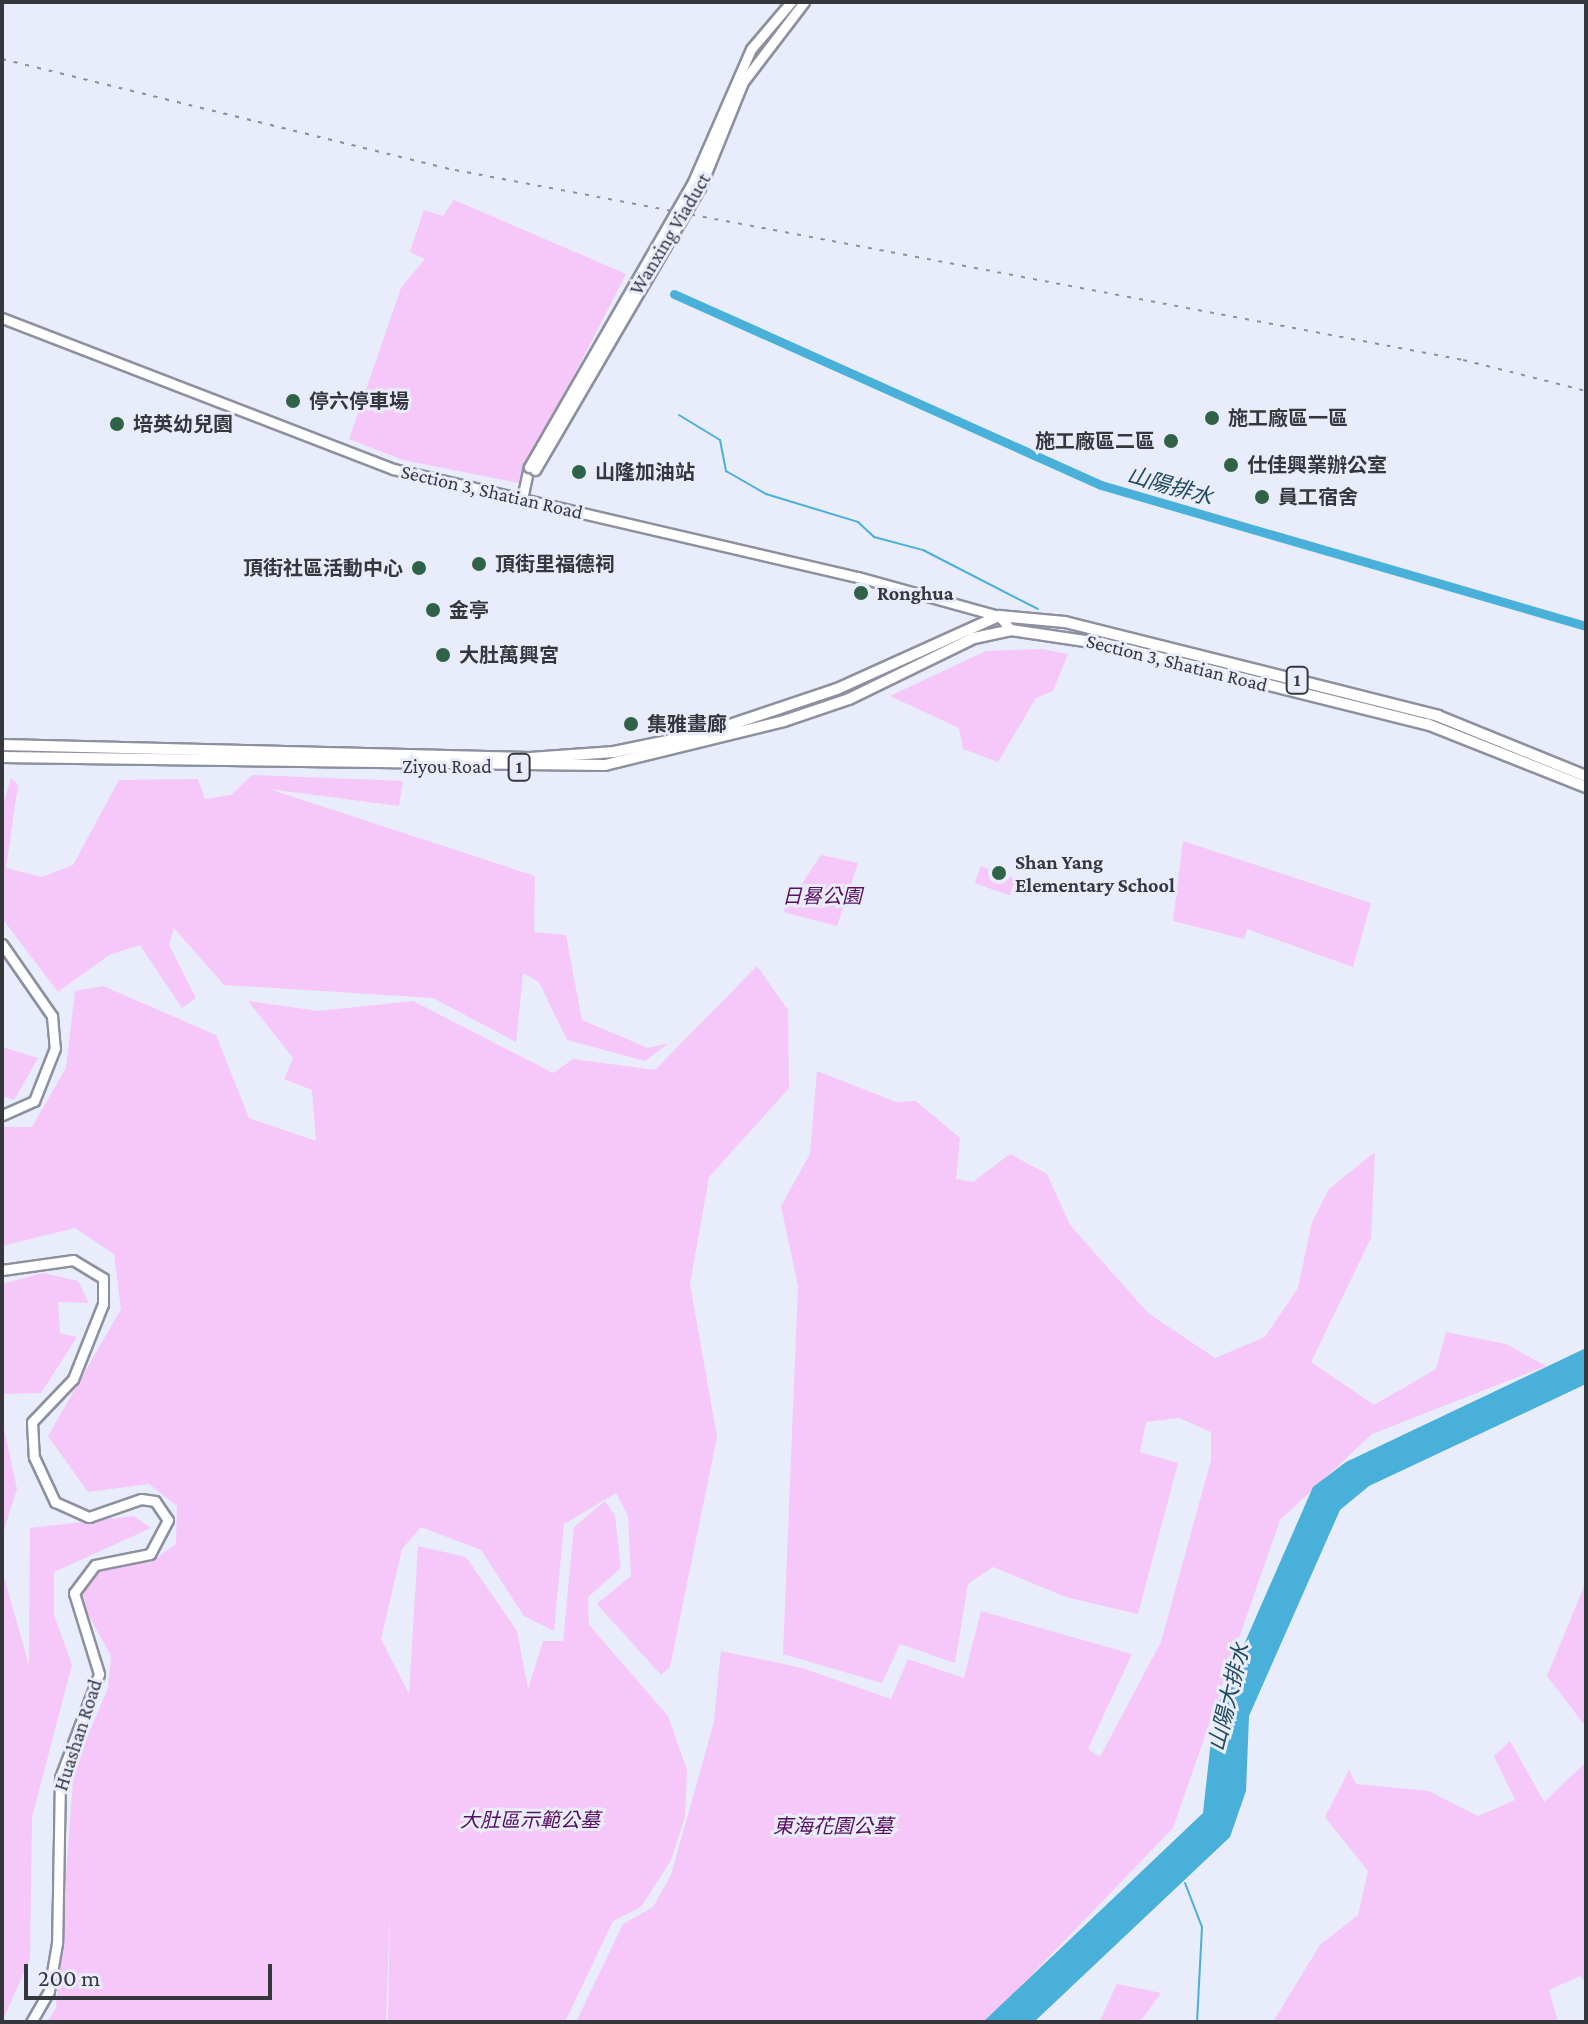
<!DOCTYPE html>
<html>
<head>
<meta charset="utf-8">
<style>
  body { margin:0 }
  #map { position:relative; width:1588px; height:2024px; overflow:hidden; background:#e9ecfb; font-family:"Crimson Pro","Noto Sans TC",serif }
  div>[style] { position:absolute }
  .green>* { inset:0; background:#f6c7f9; transform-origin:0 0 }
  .water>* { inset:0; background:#49b0da }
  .stream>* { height:2px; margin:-1px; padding:0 1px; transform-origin:1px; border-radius:1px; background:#49b0da }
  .canal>* { height:9px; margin:-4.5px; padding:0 4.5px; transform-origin:4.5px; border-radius:4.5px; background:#49b0da }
  .roads { filter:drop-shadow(2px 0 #8d909e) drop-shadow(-2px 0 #8d909e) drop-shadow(0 2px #8d909e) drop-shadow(0 -2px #8d909e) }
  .secondary>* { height:9px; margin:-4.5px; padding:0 4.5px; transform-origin:4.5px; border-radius:4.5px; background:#fff }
  .primary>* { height:10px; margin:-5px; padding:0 5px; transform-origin:5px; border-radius:5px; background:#fff }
  .rail>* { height:2px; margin-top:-1px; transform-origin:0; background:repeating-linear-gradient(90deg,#8e909a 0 4px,transparent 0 12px) }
  .bridges { filter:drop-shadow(2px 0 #8d909e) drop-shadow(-2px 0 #8d909e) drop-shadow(0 2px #8d909e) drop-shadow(0 -2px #8d909e) }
  .secondary-bridge>* { height:9px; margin:-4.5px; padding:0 4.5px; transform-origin:4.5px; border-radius:4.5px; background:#fff }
  .dots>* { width:22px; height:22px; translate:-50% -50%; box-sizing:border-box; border:4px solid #e9ecfb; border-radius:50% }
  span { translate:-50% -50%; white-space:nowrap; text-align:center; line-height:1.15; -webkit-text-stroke:6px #e9ecfb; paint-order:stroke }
  .shield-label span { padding:2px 6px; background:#e9ecfb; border:2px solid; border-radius:6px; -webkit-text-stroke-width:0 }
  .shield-label { font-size:18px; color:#36373d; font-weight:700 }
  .street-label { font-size:20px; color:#36373d }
  .poi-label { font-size:20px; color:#36373d; font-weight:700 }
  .left { translate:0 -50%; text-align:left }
  .right { translate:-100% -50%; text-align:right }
  .park-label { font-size:20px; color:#570e5f; font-style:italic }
  .water-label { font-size:22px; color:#1f4a5c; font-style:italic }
  .frame { position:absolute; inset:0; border:4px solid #36373d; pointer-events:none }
  .scale { position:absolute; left:24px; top:1964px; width:248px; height:36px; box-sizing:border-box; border:4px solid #36373d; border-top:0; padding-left:10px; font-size:24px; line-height:28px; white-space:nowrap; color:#36373d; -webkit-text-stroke:6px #e9ecfb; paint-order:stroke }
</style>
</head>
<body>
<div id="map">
  <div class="green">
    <div style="clip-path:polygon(454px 200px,626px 274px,519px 483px,403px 460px,349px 439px,401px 288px,425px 259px,410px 252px,424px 210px,443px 216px)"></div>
    <div style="clip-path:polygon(1041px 649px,1068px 654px,1053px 691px,1036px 698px,998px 762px,963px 749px,959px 728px,890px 696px,986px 651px)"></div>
    <div style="clip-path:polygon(252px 775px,403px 781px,399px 806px,269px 789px,535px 876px,534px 932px,566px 935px,582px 1020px,648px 1048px,669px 1043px,645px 1061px,567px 1040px,539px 982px,523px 973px,516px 1042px,433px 998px,224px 985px,174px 928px,169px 945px,196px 998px,182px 1008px,140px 945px,109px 955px,58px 992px,2px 918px,2px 809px,11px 778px,18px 785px,6px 868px,42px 877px,73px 865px,119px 780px,198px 779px,205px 799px,231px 795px)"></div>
    <div style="clip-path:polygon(1183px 841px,1371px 903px,1353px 967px,1247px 929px,1244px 939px,1173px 921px)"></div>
    <div style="clip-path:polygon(821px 855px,858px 863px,837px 926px,783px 912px)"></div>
    <div style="left:981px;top:866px;width:37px;height:18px;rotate:20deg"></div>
    <div style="clip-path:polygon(757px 966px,788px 1010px,789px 1088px,709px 1177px,690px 1284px,717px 1437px,670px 1667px,661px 1675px,597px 1604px,631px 1576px,628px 1516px,616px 1493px,564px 1524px,554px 1631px,524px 1616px,481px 1550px,421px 1527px,402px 1549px,381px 1639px,409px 1694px,418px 1546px,466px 1557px,517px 1631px,528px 1689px,543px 1641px,563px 1641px,574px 1527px,605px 1501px,615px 1516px,621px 1568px,588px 1597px,589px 1625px,668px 1716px,687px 1770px,685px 1817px,671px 1860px,641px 1907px,613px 1921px,565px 2022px,388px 2022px,390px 1905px,386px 2022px,47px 2022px,56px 2008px,74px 1768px,108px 1688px,111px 1656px,81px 1601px,84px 1582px,103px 1569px,151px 1562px,176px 1544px,177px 1506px,149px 1484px,88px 1492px,48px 1436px,121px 1309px,114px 1254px,75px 1228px,2px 1246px,2px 1127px,32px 1127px,66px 1068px,75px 991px,103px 986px,216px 1035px,249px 1118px,316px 1141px,312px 1090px,284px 1079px,293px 1058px,248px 1001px,318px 1011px,413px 1001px,553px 1073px,573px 1059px,655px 1070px)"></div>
    <div style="clip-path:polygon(2px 1047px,38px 1058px,14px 1100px,2px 1096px)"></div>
    <div style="clip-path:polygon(817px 1071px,896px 1102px,916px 1101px,960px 1138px,956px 1179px,973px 1182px,1010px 1154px,1047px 1174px,1070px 1225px,1148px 1313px,1215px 1358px,1265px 1337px,1298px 1288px,1312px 1222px,1329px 1189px,1375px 1152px,1371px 1238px,1311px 1362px,1374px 1405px,1436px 1369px,1446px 1332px,1506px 1344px,1546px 1366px,1372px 1434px,1280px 1520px,1173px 1828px,986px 2022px,576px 2022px,623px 1924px,653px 1907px,671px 1875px,714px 1722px,721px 1651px,802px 1668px,891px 1699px,908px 1659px,964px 1678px,981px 1611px,1132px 1654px,1088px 1749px,1100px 1757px,1161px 1642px,1211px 1460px,1211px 1432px,1179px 1418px,1146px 1422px,1140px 1452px,1178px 1463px,1138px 1614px,1066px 1597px,993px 1567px,968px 1584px,955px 1663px,900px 1644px,882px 1683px,783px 1654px,798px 1286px,781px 1206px,810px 1154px)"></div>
    <div style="clip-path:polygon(43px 1273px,78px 1281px,89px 1303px,58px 1302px,60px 1333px,77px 1337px,41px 1393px,2px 1394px,2px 1284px)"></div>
    <div style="clip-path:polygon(2px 1419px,17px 1489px,2px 1536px)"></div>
    <div style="clip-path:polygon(134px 1516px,151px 1528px,54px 1572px,54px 1615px,72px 1665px,32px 1817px,30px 1959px,2px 2022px,2px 1570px,29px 1665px,30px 1528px)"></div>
    <div style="clip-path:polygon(1586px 1582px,1586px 1727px,1547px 1676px)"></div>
    <div style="clip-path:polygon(1510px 1741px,1544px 1802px,1586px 1762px,1586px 1983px,1580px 1976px,1549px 1990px,1558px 2022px,1273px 2022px,1320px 1945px,1358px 1915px,1368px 1871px,1325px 1817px,1349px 1770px,1356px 1784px,1429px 1791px,1478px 1816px,1515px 1800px,1494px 1756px)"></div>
    <div style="clip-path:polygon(1117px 1984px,1161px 1993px,1140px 2022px,1099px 2022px)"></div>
  </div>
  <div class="water">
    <div style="clip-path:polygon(1586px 1348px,1586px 1384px,1369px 1486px,1340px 1510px,1249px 1716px,1246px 1791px,1230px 1837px,1034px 2022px,983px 2022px,1203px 1813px,1214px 1713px,1313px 1487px,1346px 1462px)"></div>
  </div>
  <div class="stream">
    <div style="left:679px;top:415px;width:48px;rotate:31.4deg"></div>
    <div style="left:720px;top:440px;width:32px;rotate:79deg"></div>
    <div style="left:726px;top:471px;width:46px;rotate:29.9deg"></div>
    <div style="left:766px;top:494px;width:96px;rotate:16.9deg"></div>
    <div style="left:858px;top:522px;width:22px;rotate:43deg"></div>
    <div style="left:874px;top:537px;width:51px;rotate:14.9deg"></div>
    <div style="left:923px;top:550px;width:129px;rotate:27.2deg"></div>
    <div style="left:1185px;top:1883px;width:47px;rotate:68.9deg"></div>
    <div style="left:1202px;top:1927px;width:95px;rotate:93deg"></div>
  </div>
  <div class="canal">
    <div style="left:674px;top:294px;width:468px;rotate:24.1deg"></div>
    <div style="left:1101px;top:485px;width:505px;rotate:16.21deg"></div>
  </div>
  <div class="roads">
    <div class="secondary">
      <div style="left:2px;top:318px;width:419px;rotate:21.1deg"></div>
      <div style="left:393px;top:469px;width:477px;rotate:13.1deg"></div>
      <div style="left:858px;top:577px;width:146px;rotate:15.5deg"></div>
      <div style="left:999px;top:616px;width:18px;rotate:49deg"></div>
      <div style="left:522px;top:499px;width:33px;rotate:-78deg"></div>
      <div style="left:2px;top:944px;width:88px;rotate:55.2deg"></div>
      <div style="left:52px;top:1016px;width:32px;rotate:85deg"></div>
      <div style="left:55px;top:1048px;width:57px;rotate:111.6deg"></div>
      <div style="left:34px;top:1101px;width:35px;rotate:156deg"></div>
      <div style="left:2px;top:1270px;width:72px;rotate:-8deg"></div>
      <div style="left:73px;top:1260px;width:35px;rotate:31deg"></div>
      <div style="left:103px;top:1278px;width:26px;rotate:90deg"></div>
      <div style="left:103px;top:1304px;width:81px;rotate:111.8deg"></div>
      <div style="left:73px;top:1379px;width:59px;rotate:133.6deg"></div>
      <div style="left:32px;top:1422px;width:35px;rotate:87deg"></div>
      <div style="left:34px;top:1457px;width:50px;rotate:65deg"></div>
      <div style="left:55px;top:1502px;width:37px;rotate:24deg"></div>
      <div style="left:89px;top:1517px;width:55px;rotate:-19.1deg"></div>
      <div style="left:141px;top:1499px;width:14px;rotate:8deg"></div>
      <div style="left:155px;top:1501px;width:23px;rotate:56deg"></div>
      <div style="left:168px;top:1520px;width:38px;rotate:118deg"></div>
      <div style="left:150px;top:1554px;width:56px;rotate:168.7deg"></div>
      <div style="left:95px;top:1565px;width:35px;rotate:127deg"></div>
      <div style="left:74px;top:1593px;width:85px;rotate:72.8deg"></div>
      <div style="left:99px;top:1674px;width:111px;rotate:110.6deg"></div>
      <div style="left:60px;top:1778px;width:165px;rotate:91deg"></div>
      <div style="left:57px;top:1943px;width:49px;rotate:99.5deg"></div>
      <div style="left:49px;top:1991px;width:36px;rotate:120deg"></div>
    </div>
    <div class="primary">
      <div style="left:2px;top:745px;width:528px;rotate:1.41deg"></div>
      <div style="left:530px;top:758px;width:84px;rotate:-4.1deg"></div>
      <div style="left:614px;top:752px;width:94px;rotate:-11.7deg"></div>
      <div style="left:706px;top:733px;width:138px;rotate:-18.6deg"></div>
      <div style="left:837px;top:689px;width:178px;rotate:-24.3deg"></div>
      <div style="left:999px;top:616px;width:66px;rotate:5.2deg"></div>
      <div style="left:1065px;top:622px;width:385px;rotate:14.1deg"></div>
      <div style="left:1438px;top:716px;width:160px;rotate:22.1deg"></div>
      <div style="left:2px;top:757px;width:603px;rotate:0.76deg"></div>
      <div style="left:605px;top:765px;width:184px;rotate:-13.8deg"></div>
      <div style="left:784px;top:721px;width:69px;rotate:-18.7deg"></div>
      <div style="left:849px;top:699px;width:139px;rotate:-26deg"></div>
      <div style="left:974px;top:638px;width:38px;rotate:-12deg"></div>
      <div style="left:1011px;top:630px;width:95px;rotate:8.5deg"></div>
      <div style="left:1105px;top:644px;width:332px;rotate:14deg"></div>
      <div style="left:1427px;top:724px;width:171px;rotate:21.6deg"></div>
    </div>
  </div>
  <div class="rail">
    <div style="left:2px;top:59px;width:466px;rotate:13.8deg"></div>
    <div style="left:455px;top:170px;width:1026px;rotate:10.67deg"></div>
    <div style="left:1463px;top:360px;width:127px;rotate:14.1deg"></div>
  </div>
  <div class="bridges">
    <div class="secondary-bridge">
      <div style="left:529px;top:467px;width:327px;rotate:-60.1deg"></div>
      <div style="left:692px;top:184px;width:147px;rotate:-66.4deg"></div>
      <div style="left:751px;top:49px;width:62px;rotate:-49.6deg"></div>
      <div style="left:535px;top:470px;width:327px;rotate:-59.7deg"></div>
      <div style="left:700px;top:188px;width:114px;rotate:-67.9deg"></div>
      <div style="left:743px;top:82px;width:101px;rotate:-52.7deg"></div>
    </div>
  </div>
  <div class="dots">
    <div style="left:293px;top:401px;background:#2f6246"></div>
    <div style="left:1212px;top:418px;background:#2f6246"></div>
    <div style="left:117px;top:424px;background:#2f6246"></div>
    <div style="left:1171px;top:441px;background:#2f6246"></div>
    <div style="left:1231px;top:465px;background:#2f6246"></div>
    <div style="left:579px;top:472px;background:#2f6246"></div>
    <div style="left:1262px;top:497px;background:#2f6246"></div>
    <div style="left:479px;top:564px;background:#2f6246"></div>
    <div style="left:419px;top:568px;background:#2f6246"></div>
    <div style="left:861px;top:593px;background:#2f6246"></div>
    <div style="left:433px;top:610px;background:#2f6246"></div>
    <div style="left:443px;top:655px;background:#2f6246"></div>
    <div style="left:631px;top:724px;background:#2f6246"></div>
    <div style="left:999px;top:873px;background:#2f6246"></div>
  </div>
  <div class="shield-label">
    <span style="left:1297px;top:680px">1</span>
    <span style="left:519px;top:767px">1</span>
  </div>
  <div class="street-label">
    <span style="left:670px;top:234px;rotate:-59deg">Wanxing Viaduct</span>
    <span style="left:492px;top:492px;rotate:13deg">Section 3, Shatian Road</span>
    <span style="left:1177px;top:663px;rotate:14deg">Section 3, Shatian Road</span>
    <span style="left:447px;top:766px">Ziyou Road</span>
    <span style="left:78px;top:1735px;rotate:-72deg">Huashan Road</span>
  </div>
  <div class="poi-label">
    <span class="left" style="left:309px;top:401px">停六停車場</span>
    <span class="left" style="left:1228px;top:418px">施工廠區一區</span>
    <span class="left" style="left:133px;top:424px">培英幼兒園</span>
    <span class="right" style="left:1155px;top:441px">施工廠區二區</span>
    <span class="left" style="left:1247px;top:465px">仕佳興業辦公室</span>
    <span class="left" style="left:595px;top:472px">山隆加油站</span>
    <span class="left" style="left:1278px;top:497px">員工宿舍</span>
    <span class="left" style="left:495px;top:564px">頂街里福德祠</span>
    <span class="right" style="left:403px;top:568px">頂街社區活動中心</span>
    <span class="left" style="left:877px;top:593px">Ronghua</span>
    <span class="left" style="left:449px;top:610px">金亭</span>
    <span class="left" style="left:459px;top:655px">大肚萬興宮</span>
    <span class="left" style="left:647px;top:724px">集雅畫廊</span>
    <span class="left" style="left:1015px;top:874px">Shan Yang<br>Elementary School</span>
  </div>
  <div class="park-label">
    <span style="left:822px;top:896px">日晷公園</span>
    <span style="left:530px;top:1820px">大肚區示範公墓</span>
    <span style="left:833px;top:1826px">東海花園公墓</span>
  </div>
  <div class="water-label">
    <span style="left:1170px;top:486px;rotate:16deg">山陽排水</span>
    <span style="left:1229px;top:1697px;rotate:-76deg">山陽大排水</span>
  </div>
  <div class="frame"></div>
  <div class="scale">200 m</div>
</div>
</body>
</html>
